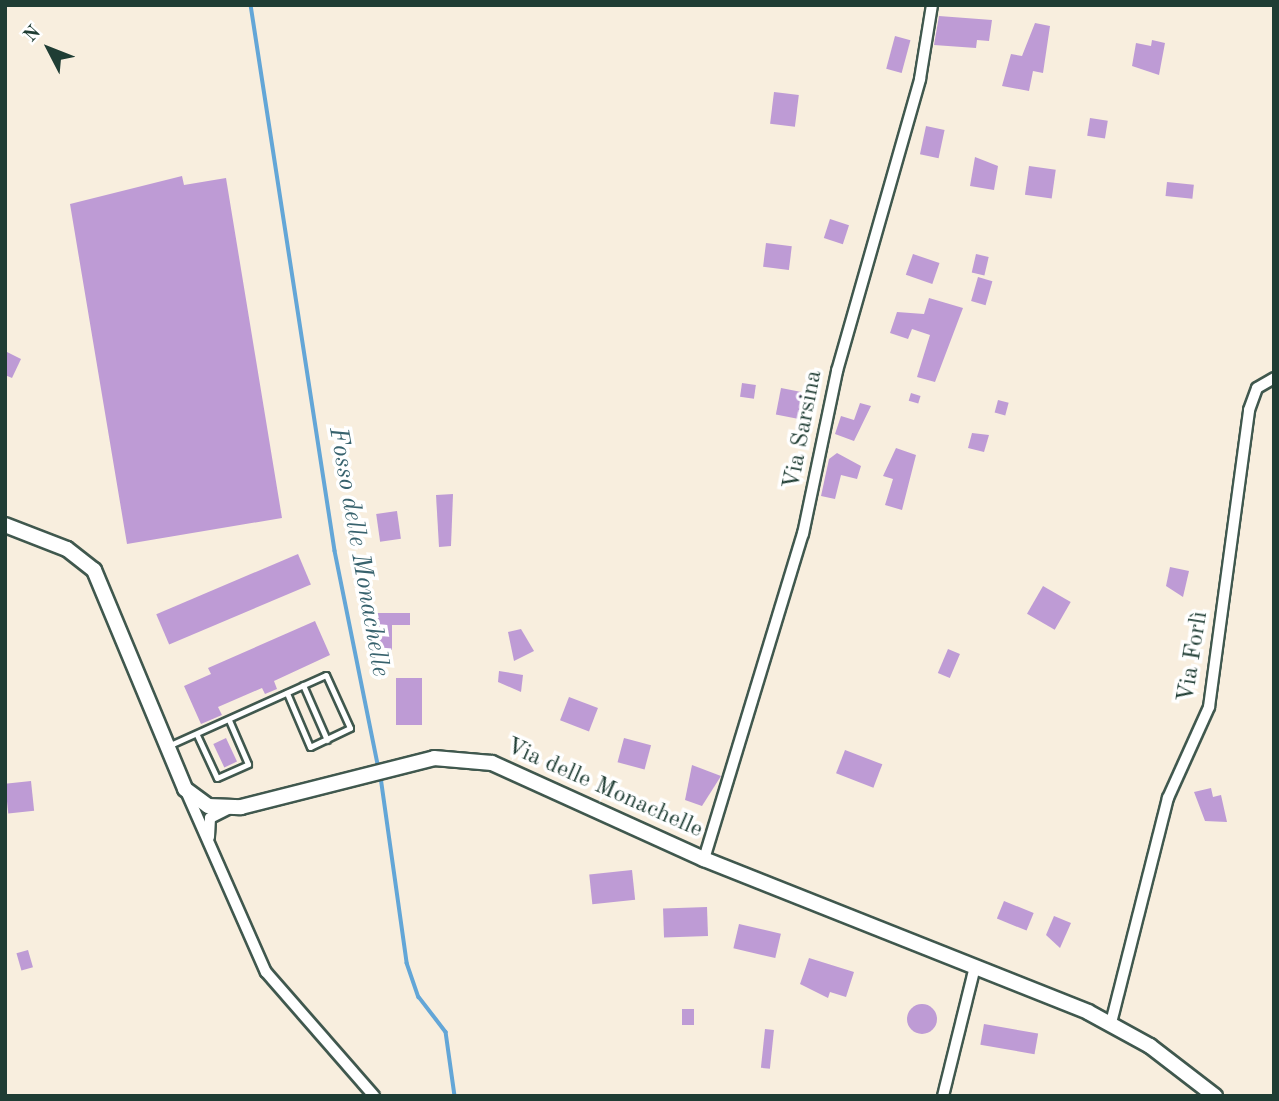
<!DOCTYPE html>
<html>
<head>
<meta charset="utf-8">
<style>
  body { margin:0 }
  #map { position:relative; width:1279px; height:1101px; overflow:hidden; background:#f8eede; font-family:"Old Standard TT",serif }
  div>[style] { position:absolute }
  .stream>* { height:3.5px; margin:-1.75px; padding:0 1.75px; transform-origin:1.75px; border-radius:1.75px; background:#63a6d7 }
  .building>* { inset:0; background:#be9bd5; transform-origin:0 0 }
  .round { border-radius:50% }
  .roads { filter:drop-shadow(2px 0 #40584e) drop-shadow(-2px 0 #40584e) drop-shadow(0 2px #40584e) drop-shadow(0 -2px #40584e) }
  .service>* { height:5px; margin:-2.5px; padding:0 2.5px; transform-origin:2.5px; border-radius:2.5px; background:#fff }
  .minor>* { height:10px; margin:-5px; padding:0 5px; transform-origin:5px; border-radius:5px; background:#fff }
  .tertiary>* { height:14px; margin:-7px; padding:0 7px; transform-origin:7px; border-radius:7px; background:#fff }
  span { translate:-50% -50%; white-space:nowrap; text-align:center; line-height:1.15; -webkit-text-stroke:7px #fff; paint-order:stroke }
  .street-label { font-size:24px; color:#1f3d34 }
  .water-label { font-size:26px; color:#37626d; font-style:italic }
  .frame { position:absolute; inset:0; border:7px solid #1f3d34; pointer-events:none }
  .north { position:absolute; left:14px; top:14px; width:70px; height:70px; -webkit-text-stroke:5px #fff; paint-order:stroke; rotate:312deg; font-size:19px; font-weight:700; line-height:28px; text-align:center; color:#1f3d34 }
  .north::after { content:''; display:block; margin:auto; width:24px; height:32px; background:#1f3d34; clip-path:polygon(50% 0,100% 100%,50% 72%,0 100%) }
</style>
</head>
<body>
<div id="map">
  <div class="stream">
    <div style="left:251px;top:5px;width:552px;rotate:81.25deg"></div>
    <div style="left:335px;top:551px;width:222px;rotate:78.6deg"></div>
    <div style="left:381px;top:777px;width:188px;rotate:82deg"></div>
    <div style="left:407px;top:963px;width:36px;rotate:71deg"></div>
    <div style="left:419px;top:997px;width:44px;rotate:52.4deg"></div>
    <div style="left:446px;top:1032px;width:65px;rotate:82deg"></div>
  </div>
  <div class="building">
    <div style="clip-path:polygon(939px 16px,992px 20px,989px 41px,977px 40px,976px 48px,934px 45px)"></div>
    <div style="clip-path:polygon(1035px 23px,1050px 26px,1043px 73px,1033px 71px,1029px 91px,1002px 86px,1011px 54px,1022px 56px)"></div>
    <div style="left:895px;top:36px;width:16px;height:34px;rotate:15deg"></div>
    <div style="clip-path:polygon(1152px 40px,1165px 43px,1159px 75px,1132px 66px,1136px 43px,1151px 46px)"></div>
    <div style="left:774px;top:92px;width:25px;height:32px;rotate:7deg"></div>
    <div style="left:1090px;top:118px;width:18px;height:18px;rotate:9deg"></div>
    <div style="left:926px;top:126px;width:19px;height:29px;rotate:12deg"></div>
    <div style="clip-path:polygon(975px 157px,998px 166px,994px 190px,970px 186px)"></div>
    <div style="left:1029px;top:166px;width:27px;height:29px;rotate:8deg"></div>
    <div style="clip-path:polygon(182px 176px,184px 185px,226px 178px,282px 518px,127px 544px,70px 204px)"></div>
    <div style="left:1167px;top:182px;width:27px;height:14px;rotate:6deg"></div>
    <div style="left:830px;top:219px;width:20px;height:20px;rotate:18deg"></div>
    <div style="left:766px;top:243px;width:26px;height:24px;rotate:7deg"></div>
    <div style="left:913px;top:254px;width:28px;height:22px;rotate:19deg"></div>
    <div style="left:976px;top:254px;width:13px;height:19px;rotate:13deg"></div>
    <div style="left:978px;top:277px;width:15px;height:25px;rotate:16deg"></div>
    <div style="clip-path:polygon(929px 298px,963px 308px,935px 382px,917px 377px,930px 335px,912px 329px,908px 339px,890px 333px,897px 312px,924px 314px)"></div>
    <div style="clip-path:polygon(5px 351px,21px 359px,12px 378px,5px 375px)"></div>
    <div style="left:742px;top:383px;width:14px;height:14px;rotate:8deg"></div>
    <div style="left:781px;top:388px;width:26px;height:27px;rotate:11deg"></div>
    <div style="left:911px;top:393px;width:10px;height:8px;rotate:17deg"></div>
    <div style="left:998px;top:400px;width:11px;height:13px;rotate:15deg"></div>
    <div style="clip-path:polygon(860px 403px,871px 406px,854px 441px,835px 434px,841px 416px,854px 420px)"></div>
    <div style="clip-path:polygon(972px 433px,989px 435px,984px 452px,968px 448px)"></div>
    <div style="clip-path:polygon(896px 448px,916px 455px,902px 510px,885px 505px,893px 479px,883px 476px)"></div>
    <div style="clip-path:polygon(837px 453px,861px 466px,857px 479px,841px 475px,835px 499px,821px 496px,829px 459px)"></div>
    <div style="clip-path:polygon(453px 494px,451px 546px,439px 547px,436px 495px)"></div>
    <div style="left:397px;top:511px;width:28px;height:21px;rotate:82deg"></div>
    <div style="left:298px;top:554px;width:33px;height:154px;rotate:67deg"></div>
    <div style="clip-path:polygon(1170px 567px,1189px 571px,1183px 597px,1166px 586px)"></div>
    <div style="left:1043px;top:586px;width:32px;height:32px;rotate:30deg"></div>
    <div style="clip-path:polygon(377px 613px,410px 613px,410px 625px,392px 625px,392px 650px,373px 650px)"></div>
    <div style="clip-path:polygon(315px 621px,330px 655px,274px 681px,277px 689px,265px 694px,262px 688px,218px 707px,222px 715px,201px 724px,184px 686px,211px 674px,208px 668px)"></div>
    <div style="clip-path:polygon(521px 629px,534px 651px,514px 661px,508px 632px)"></div>
    <div style="left:948px;top:649px;width:13px;height:26px;rotate:23deg"></div>
    <div style="clip-path:polygon(499px 671px,523px 675px,521px 692px,498px 682px)"></div>
    <div style="left:396px;top:678px;width:26px;height:47px"></div>
    <div style="left:569px;top:697px;width:31px;height:25px;rotate:21deg"></div>
    <div style="left:226px;top:738px;width:26px;height:14px;rotate:65deg"></div>
    <div style="left:624px;top:738px;width:28px;height:25px;rotate:15deg"></div>
    <div style="left:845px;top:750px;width:40px;height:25px;rotate:21deg"></div>
    <div style="clip-path:polygon(692px 765px,721px 776px,702px 806px,685px 800px)"></div>
    <div style="left:31px;top:781px;width:30px;height:26px;rotate:84deg"></div>
    <div style="clip-path:polygon(1211px 788px,1213px 797px,1221px 795px,1227px 822px,1205px 821px,1194px 792px)"></div>
    <div style="left:632px;top:870px;width:30px;height:43px;rotate:84deg"></div>
    <div style="left:1004px;top:901px;width:32px;height:19px;rotate:22deg"></div>
    <div style="left:707px;top:907px;width:29px;height:44px;rotate:88deg"></div>
    <div style="clip-path:polygon(1054px 916px,1071px 923px,1060px 948px,1046px 935px)"></div>
    <div style="left:739px;top:924px;width:43px;height:25px;rotate:13deg"></div>
    <div style="left:28px;top:950px;width:18px;height:12px;rotate:74deg"></div>
    <div style="clip-path:polygon(809px 958px,854px 972px,846px 997px,830px 992px,828px 998px,800px 984px)"></div>
    <div class="round" style="left:907px;top:1004px;width:30px;height:30px"></div>
    <div style="left:682px;top:1009px;width:12px;height:16px"></div>
    <div style="left:984px;top:1024px;width:55px;height:21px;rotate:10deg"></div>
    <div style="left:765px;top:1029px;width:9px;height:39px;rotate:6deg"></div>
  </div>
  <div class="roads">
    <div class="service">
      <div style="left:303px;top:685px;width:60px;rotate:66.4deg"></div>
      <div style="left:197px;top:735px;width:47px;rotate:65.1deg"></div>
      <div style="left:217px;top:778px;width:34px;rotate:-24deg"></div>
      <div style="left:248px;top:764px;width:48px;rotate:-113.4deg"></div>
      <div style="left:168px;top:746px;width:173px;rotate:-24.2deg"></div>
      <div style="left:326px;top:675px;width:58px;rotate:65.6deg"></div>
      <div style="left:350px;top:728px;width:44px;rotate:154.6deg"></div>
      <div style="left:310px;top:747px;width:59px;rotate:-113.1deg"></div>
    </div>
    <div class="minor">
      <div style="left:186px;top:791px;width:198px;rotate:66.2deg"></div>
      <div style="left:266px;top:972px;width:164px;rotate:48.9deg"></div>
      <div style="left:209px;top:837px;width:19px;rotate:-87deg"></div>
      <div style="left:210px;top:818px;width:20px;rotate:-27deg"></div>
      <div style="left:704px;top:859px;width:340px;rotate:-73.1deg"></div>
      <div style="left:803px;top:534px;width:167px;rotate:-78.2deg"></div>
      <div style="left:837px;top:371px;width:304px;rotate:-74.1deg"></div>
      <div style="left:920px;top:79px;width:75px;rotate:-80.8deg"></div>
      <div style="left:1111px;top:1023px;width:232px;rotate:-75.8deg"></div>
      <div style="left:1168px;top:798px;width:100px;rotate:-65.7deg"></div>
      <div style="left:1209px;top:707px;width:300px;rotate:-82.3deg"></div>
      <div style="left:1249px;top:410px;width:23px;rotate:-70deg"></div>
      <div style="left:1257px;top:388px;width:20px;rotate:-30deg"></div>
      <div style="left:943px;top:1096px;width:133px;rotate:-76.1deg"></div>
    </div>
    <div class="tertiary">
      <div style="left:5px;top:525px;width:66px;rotate:21.2deg"></div>
      <div style="left:67px;top:549px;width:34px;rotate:38deg"></div>
      <div style="left:94px;top:570px;width:237px;rotate:67.4deg"></div>
      <div style="left:185px;top:789px;width:29px;rotate:36deg"></div>
      <div style="left:208px;top:806px;width:33px;rotate:2deg"></div>
      <div style="left:241px;top:807px;width:199px;rotate:-14.2deg"></div>
      <div style="left:434px;top:758px;width:58px;rotate:4.9deg"></div>
      <div style="left:492px;top:763px;width:233px;rotate:24.4deg"></div>
      <div style="left:704px;top:859px;width:413px;rotate:21.7deg"></div>
      <div style="left:1088px;top:1012px;width:71px;rotate:28.7deg"></div>
      <div style="left:1150px;top:1046px;width:82px;rotate:37.6deg"></div>
    </div>
  </div>
  <div class="street-label">
    <span style="left:804px;top:430px;rotate:-79deg">Via Sarsina</span>
    <span style="left:1194px;top:657px;rotate:-81deg">Via Forlì</span>
    <span style="left:604px;top:789px;rotate:24deg">Via delle Monachelle</span>
  </div>
  <div class="water-label">
    <span style="left:358px;top:552px;rotate:80deg">Fosso delle Monachelle</span>
  </div>
  <div class="frame"></div>
  <div class="north">N</div>
</div>
</body>
</html>
